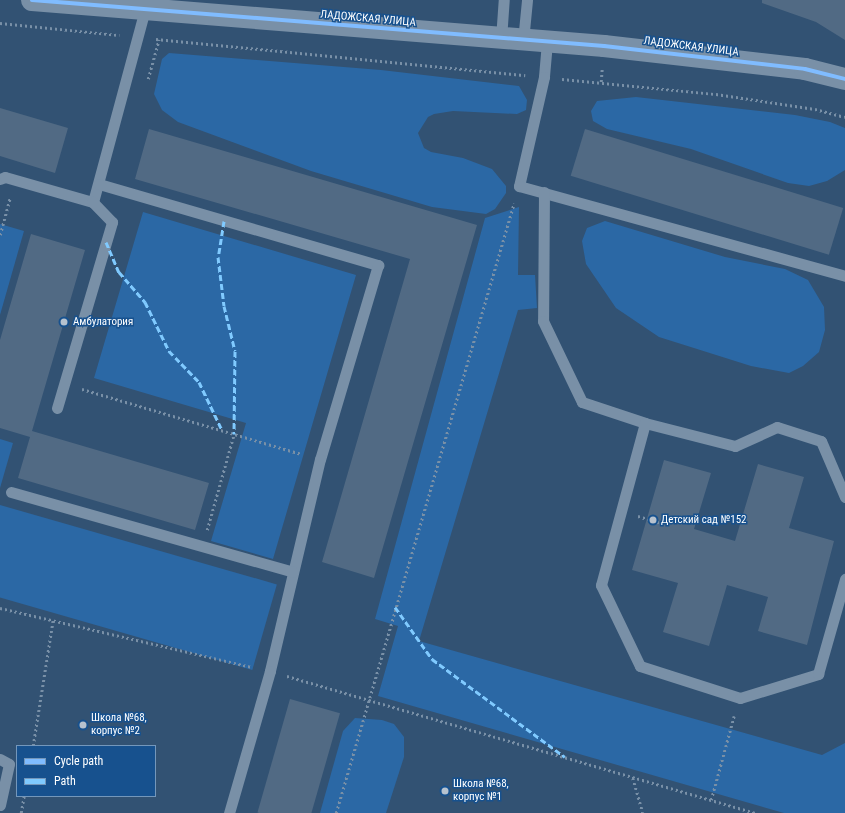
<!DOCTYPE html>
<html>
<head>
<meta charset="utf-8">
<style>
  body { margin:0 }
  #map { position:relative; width:845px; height:813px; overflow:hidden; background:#325273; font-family:"Roboto Condensed",sans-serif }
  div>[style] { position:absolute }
  .green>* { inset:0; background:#2b68a5; transform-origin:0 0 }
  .building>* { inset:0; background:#516a84; transform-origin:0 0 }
  .path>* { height:2.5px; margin-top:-1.25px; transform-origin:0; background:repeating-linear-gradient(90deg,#7990a7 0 2px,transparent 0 5px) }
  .lane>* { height:11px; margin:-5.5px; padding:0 5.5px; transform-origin:5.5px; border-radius:5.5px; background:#7990a7 }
  .street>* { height:22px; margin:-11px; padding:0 11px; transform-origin:11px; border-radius:11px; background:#7990a7 }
  .quiet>* { height:3px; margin-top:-1.5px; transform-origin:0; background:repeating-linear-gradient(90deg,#80caff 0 6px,transparent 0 9px) }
  .cycleway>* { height:4px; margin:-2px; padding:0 2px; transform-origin:2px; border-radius:2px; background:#80bcff }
  .dots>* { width:11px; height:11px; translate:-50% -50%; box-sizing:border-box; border:2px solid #17518e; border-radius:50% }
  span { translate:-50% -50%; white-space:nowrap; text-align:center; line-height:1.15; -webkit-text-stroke:3px #17518e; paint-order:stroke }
  .street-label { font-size:11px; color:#fff }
  .poi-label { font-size:11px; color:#fff }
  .left { translate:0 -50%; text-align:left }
  .legend { position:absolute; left:16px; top:745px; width:140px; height:52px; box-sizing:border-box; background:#17518e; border:1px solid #7497bb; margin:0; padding:5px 7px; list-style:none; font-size:12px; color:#fff }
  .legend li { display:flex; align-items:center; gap:8px; height:20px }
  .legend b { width:20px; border:1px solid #7497bb }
</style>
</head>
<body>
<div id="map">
  <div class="green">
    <div style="clip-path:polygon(169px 53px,381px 70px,519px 86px,527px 100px,526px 110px,517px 114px,453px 111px,434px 114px,428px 117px,418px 133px,424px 148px,431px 152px,463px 158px,492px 169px,506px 186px,506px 193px,495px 209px,486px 214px,432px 207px,311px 171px,178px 122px,162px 110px,154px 94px,162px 59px)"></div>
    <div style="clip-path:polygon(636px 97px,795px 115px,830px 122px,845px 128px,845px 170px,827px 181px,809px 186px,788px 183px,691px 149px,607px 129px,593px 121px,591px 111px,597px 101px)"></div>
    <div style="clip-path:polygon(519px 207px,518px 275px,535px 275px,537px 308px,518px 310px,419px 641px,822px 755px,845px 743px,845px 813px,784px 813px,378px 696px,398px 626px,375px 619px,485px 218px)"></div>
    <div style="clip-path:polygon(143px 212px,356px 275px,273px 559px,211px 541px,246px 423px,94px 378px)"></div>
    <div style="clip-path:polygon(605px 221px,725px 257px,785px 269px,808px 280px,824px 307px,825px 330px,819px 352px,803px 366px,789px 373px,751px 366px,659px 337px,616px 308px,586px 264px,582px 241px,587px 228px)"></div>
    <div style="clip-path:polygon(0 224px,24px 231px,0 315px)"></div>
    <div style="clip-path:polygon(0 439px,13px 443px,0 488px)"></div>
    <div style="left:0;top:505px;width:288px;height:89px;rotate:16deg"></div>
    <div style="clip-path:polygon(355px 718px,382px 720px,394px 724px,404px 737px,404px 757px,386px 813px,320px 813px,343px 731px)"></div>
  </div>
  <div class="building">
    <div style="clip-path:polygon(762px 0,845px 0,845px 40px,816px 22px,762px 3px)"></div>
    <div style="clip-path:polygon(0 108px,68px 128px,55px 173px,0 156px)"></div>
    <div style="clip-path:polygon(149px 129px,477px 225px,374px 578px,322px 562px,410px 259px,135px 179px)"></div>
    <div style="left:585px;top:129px;width:270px;height:49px;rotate:17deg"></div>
    <div style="clip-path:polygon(31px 234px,85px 250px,32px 431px,209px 483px,195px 530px,18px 478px,30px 437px,0 428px,0 340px)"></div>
    <div style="clip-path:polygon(664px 460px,711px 473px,694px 529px,735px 541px,758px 464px,804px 477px,789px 528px,834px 541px,807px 645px,758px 631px,768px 597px,727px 585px,709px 646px,663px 632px,678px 583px,632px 570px)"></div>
    <div style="left:290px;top:699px;width:52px;height:118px;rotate:16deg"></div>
  </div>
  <div class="path">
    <div style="left:0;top:23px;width:120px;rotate:5.8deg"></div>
    <div style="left:156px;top:39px;width:371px;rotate:5.6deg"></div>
    <div style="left:148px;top:79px;width:41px;rotate:-74.6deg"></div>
    <div style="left:562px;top:79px;width:155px;rotate:5.6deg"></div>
    <div style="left:716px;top:94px;width:100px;rotate:8.6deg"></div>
    <div style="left:815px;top:109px;width:31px;rotate:15deg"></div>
    <div style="left:601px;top:82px;width:13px;rotate:-86deg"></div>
    <div style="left:0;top:235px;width:39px;rotate:-75deg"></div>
    <div style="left:82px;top:389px;width:229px;rotate:16.5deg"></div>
    <div style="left:638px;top:516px;width:24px;rotate:17deg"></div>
    <div style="left:207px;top:530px;width:100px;rotate:-74.3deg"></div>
    <div style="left:0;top:608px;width:258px;rotate:13.2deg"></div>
    <div style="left:287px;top:676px;width:488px;rotate:16.3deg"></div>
    <div style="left:33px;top:746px;width:128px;rotate:-81deg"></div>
    <div style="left:633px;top:778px;width:36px;rotate:74deg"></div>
    <div style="left:711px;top:800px;width:87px;rotate:-74.7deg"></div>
    <div style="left:21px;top:813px;width:17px;rotate:-80deg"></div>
    <div style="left:336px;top:813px;width:635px;rotate:-73.73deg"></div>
  </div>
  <div class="lane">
    <div style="left:501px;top:39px;width:39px;rotate:-86deg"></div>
    <div style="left:523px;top:41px;width:41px;rotate:-84.4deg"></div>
    <div style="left:547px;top:42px;width:35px;rotate:95deg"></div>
    <div style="left:544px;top:77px;width:112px;rotate:102.9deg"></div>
    <div style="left:519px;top:186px;width:338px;rotate:15.4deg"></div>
    <div style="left:0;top:179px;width:5px;rotate:-22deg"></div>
    <div style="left:5px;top:177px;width:91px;rotate:15.9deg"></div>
    <div style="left:93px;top:202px;width:200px;rotate:-74.9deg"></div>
    <div style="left:99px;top:184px;width:291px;rotate:16.2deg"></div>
    <div style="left:378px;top:265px;width:202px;rotate:106.6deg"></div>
    <div style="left:320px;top:459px;width:218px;rotate:103.3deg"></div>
    <div style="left:270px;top:671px;width:148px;rotate:106.1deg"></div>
    <div style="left:544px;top:192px;width:129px;rotate:90.4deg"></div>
    <div style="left:543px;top:321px;width:90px;rotate:64.3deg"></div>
    <div style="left:582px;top:402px;width:66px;rotate:18.4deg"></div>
    <div style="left:645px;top:423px;width:93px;rotate:14.3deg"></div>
    <div style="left:735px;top:446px;width:46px;rotate:-24.3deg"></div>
    <div style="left:777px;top:427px;width:46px;rotate:17.7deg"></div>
    <div style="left:821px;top:441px;width:61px;rotate:66.8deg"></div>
    <div style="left:57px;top:408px;width:194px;rotate:-73.5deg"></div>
    <div style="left:112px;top:222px;width:28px;rotate:-134deg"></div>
    <div style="left:645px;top:423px;width:168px;rotate:105.2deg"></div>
    <div style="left:601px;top:585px;width:90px;rotate:64.3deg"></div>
    <div style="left:640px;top:666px;width:105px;rotate:17.7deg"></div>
    <div style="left:740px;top:698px;width:82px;rotate:-17.1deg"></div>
    <div style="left:818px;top:674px;width:99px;rotate:-74.1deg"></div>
    <div style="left:11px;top:492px;width:293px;rotate:15.8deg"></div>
    <div style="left:0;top:759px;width:10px;rotate:29deg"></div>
    <div style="left:9px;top:764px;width:42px;rotate:102.4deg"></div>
  </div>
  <div class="street">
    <div style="left:32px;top:0;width:574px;rotate:4.6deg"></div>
    <div style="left:604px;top:46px;width:202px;rotate:6.5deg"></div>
    <div style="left:805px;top:69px;width:41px;rotate:14deg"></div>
  </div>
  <div class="quiet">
    <div style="left:224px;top:221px;width:36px;rotate:99deg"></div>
    <div style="left:218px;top:257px;width:49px;rotate:83deg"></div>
    <div style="left:224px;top:306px;width:46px;rotate:76.3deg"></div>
    <div style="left:235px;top:351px;width:83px;rotate:90.7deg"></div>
    <div style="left:106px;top:242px;width:33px;rotate:67deg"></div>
    <div style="left:119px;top:272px;width:40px;rotate:49deg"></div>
    <div style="left:145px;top:302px;width:55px;rotate:63.9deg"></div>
    <div style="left:169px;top:351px;width:43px;rotate:45.9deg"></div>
    <div style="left:199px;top:382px;width:53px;rotate:64.4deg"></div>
    <div style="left:395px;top:607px;width:64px;rotate:54.6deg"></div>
    <div style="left:432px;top:659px;width:165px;rotate:36.4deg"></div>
  </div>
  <div class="cycleway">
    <div style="left:32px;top:0;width:574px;rotate:4.6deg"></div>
    <div style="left:604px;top:46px;width:202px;rotate:6.5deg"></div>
    <div style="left:805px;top:69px;width:41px;rotate:14deg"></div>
  </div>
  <div class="dots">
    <div style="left:64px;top:322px;background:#b7c2ce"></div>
    <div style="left:653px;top:520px;background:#b7c2ce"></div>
    <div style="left:83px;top:725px;background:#b7c2ce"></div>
    <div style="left:445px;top:791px;background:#b7c2ce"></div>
  </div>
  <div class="street-label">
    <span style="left:368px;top:19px;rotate:5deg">ЛАДОЖСКАЯ УЛИЦА</span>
    <span style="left:691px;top:47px;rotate:7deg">ЛАДОЖСКАЯ УЛИЦА</span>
  </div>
  <div class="poi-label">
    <span class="left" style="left:73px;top:322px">Амбулатория</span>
    <span class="left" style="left:661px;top:520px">Детский сад №152</span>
    <span class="left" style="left:91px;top:725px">Школа №68,<br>корпус №2</span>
    <span class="left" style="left:453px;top:791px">Школа №68,<br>корпус №1</span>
  </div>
  <ul class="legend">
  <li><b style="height:5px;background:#80bcff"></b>Cycle path</li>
  <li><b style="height:5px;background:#80caff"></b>Path</li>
  </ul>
</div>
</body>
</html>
